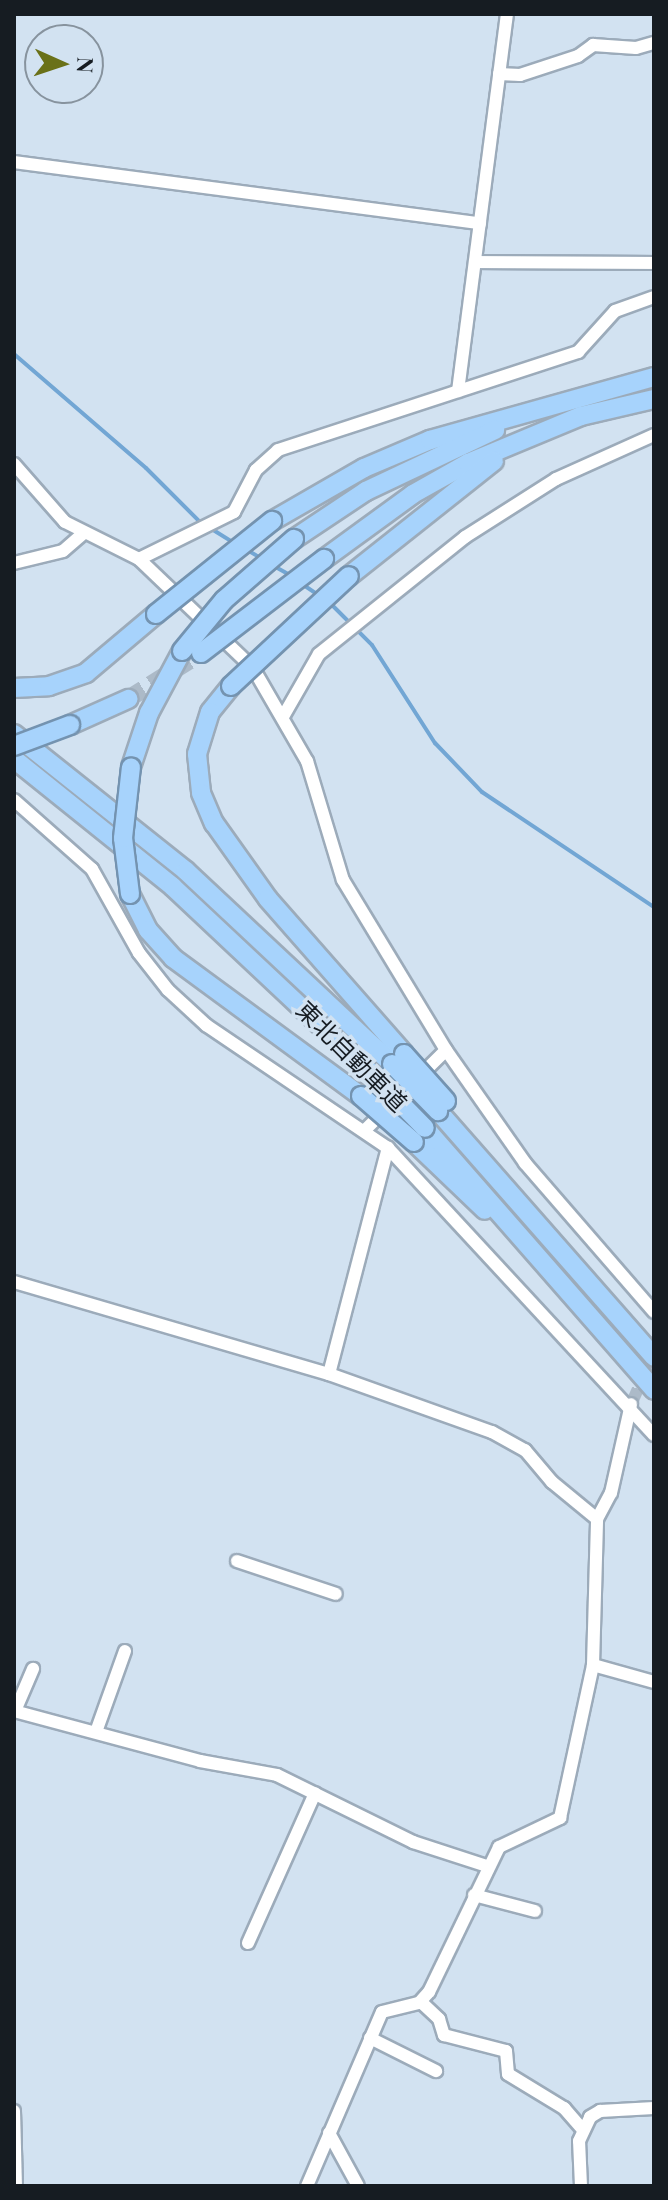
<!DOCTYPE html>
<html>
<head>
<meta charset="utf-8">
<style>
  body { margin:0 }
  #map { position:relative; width:668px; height:2200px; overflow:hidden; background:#d2e2f1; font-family:"Playfair Display","Noto Sans JP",serif }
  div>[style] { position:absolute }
  .stream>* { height:4px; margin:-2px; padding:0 2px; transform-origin:2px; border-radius:2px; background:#72a6d4 }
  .minor-tunnel>* { height:12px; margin-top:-6px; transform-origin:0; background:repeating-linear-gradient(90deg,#acbac8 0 12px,transparent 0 18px) }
  .highway-tunnel>* { height:18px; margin-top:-9px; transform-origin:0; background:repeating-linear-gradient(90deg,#acbac8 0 18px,transparent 0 27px) }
  .roads { filter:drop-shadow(2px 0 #9cabba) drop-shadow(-2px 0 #9cabba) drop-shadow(0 2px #9cabba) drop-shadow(0 -2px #9cabba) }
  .minor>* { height:12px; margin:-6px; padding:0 6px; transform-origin:6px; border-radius:6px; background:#fff }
  .highway>* { height:18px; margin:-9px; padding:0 9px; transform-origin:9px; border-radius:9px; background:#a7d3fc }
  .bridges { filter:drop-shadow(2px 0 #7493b0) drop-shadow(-2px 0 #7493b0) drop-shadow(0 2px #7493b0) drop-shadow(0 -2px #7493b0) }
  .highway-bridge>* { height:18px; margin:-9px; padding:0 9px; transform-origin:9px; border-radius:9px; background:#a7d3fc }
  span { translate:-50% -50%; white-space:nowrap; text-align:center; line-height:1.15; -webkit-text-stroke:7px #d2e2f1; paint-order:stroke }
  .street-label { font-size:24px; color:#161c22 }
  .frame { position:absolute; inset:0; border:16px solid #161c22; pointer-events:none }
  .north { position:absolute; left:24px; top:24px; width:80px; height:80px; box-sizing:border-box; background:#d2e2f1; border:2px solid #87939e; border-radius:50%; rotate:93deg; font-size:22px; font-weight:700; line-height:32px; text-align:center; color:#161c22 }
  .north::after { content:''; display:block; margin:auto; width:28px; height:36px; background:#6a7118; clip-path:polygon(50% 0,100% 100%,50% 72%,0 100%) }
</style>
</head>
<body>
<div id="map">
  <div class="stream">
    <div style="left:14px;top:354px;width:174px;rotate:40.8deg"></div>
    <div style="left:146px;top:468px;width:79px;rotate:45deg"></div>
    <div style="left:210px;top:528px;width:31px;rotate:32deg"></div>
    <div style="left:244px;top:548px;width:23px;rotate:31deg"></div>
    <div style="left:272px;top:565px;width:23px;rotate:29deg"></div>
    <div style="left:302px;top:584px;width:23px;rotate:34deg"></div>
    <div style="left:329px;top:602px;width:61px;rotate:45deg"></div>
    <div style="left:372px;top:645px;width:117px;rotate:57.3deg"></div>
    <div style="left:435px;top:743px;width:68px;rotate:46.2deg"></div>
    <div style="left:482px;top:792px;width:207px;rotate:33.8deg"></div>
  </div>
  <div class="minor-tunnel">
    <div style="left:633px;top:1400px;width:51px;rotate:-65.9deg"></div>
  </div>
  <div class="highway-tunnel">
    <div style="left:128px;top:699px;width:73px;rotate:-32.2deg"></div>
  </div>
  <div class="roads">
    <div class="minor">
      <div style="left:499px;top:74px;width:21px;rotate:3deg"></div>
      <div style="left:520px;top:75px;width:61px;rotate:-18.1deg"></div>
      <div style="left:578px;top:56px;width:19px;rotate:-36deg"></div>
      <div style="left:593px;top:45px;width:43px;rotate:4deg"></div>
      <div style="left:636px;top:48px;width:19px;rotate:-16deg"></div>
      <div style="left:14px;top:162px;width:470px;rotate:7.5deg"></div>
      <div style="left:475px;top:262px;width:179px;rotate:0.3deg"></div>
      <div style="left:458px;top:391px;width:380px;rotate:-82.6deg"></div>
      <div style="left:14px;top:464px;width:77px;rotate:48.7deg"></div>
      <div style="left:65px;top:522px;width:83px;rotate:26.6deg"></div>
      <div style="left:139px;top:559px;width:106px;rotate:-26.3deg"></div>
      <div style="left:234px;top:512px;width:47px;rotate:-62.4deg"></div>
      <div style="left:256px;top:470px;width:30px;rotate:-42deg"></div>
      <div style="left:278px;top:450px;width:316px;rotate:-18.1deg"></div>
      <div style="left:578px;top:352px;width:55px;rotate:-47.9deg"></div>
      <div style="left:615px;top:311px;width:41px;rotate:-19.7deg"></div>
      <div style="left:139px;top:559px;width:158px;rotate:43.7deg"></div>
      <div style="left:253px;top:668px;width:108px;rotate:59.9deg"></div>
      <div style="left:307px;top:761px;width:124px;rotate:73.2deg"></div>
      <div style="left:343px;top:880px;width:199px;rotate:58.8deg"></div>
      <div style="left:446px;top:1050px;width:138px;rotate:55deg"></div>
      <div style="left:525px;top:1163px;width:197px;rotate:49.1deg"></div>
      <div style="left:14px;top:563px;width:50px;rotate:-13.8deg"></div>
      <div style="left:63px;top:551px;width:28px;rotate:-41deg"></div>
      <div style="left:284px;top:715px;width:70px;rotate:-60.2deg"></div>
      <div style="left:319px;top:654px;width:187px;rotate:-38.7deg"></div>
      <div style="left:465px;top:537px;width:108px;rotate:-32.5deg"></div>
      <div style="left:556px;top:479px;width:107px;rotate:-24.2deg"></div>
      <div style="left:14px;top:800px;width:104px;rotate:41.5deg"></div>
      <div style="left:92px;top:869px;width:96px;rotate:60.8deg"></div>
      <div style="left:139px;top:953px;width:47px;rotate:51.9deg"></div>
      <div style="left:168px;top:990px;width:52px;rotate:42.6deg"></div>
      <div style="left:206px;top:1025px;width:220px;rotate:34.1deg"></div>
      <div style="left:388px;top:1148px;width:391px;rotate:47.2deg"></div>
      <div style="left:366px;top:1129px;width:112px;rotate:-44.6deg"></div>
      <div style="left:14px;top:1282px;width:328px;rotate:16.3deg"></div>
      <div style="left:329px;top:1374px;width:173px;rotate:19.6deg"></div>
      <div style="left:492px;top:1432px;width:38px;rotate:29deg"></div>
      <div style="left:525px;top:1450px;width:42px;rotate:49.8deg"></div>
      <div style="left:552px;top:1482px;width:58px;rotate:39.4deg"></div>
      <div style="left:329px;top:1374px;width:234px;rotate:-75.4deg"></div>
      <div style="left:237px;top:1561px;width:104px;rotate:18.4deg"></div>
      <div style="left:593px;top:1665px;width:63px;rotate:15.6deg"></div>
      <div style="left:14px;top:1711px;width:193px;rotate:15deg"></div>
      <div style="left:200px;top:1761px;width:78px;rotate:10.3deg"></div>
      <div style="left:277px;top:1775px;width:152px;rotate:26.2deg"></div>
      <div style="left:413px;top:1842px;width:78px;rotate:18deg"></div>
      <div style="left:15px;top:1711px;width:46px;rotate:-66.8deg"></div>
      <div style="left:96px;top:1732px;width:86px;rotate:-70.3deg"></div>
      <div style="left:474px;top:1895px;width:63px;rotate:14.7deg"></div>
      <div style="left:248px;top:1943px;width:164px;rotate:-65.9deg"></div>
      <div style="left:421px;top:2002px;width:25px;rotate:43deg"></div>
      <div style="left:439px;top:2019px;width:17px;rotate:73deg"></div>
      <div style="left:444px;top:2035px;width:64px;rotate:14.5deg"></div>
      <div style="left:506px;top:2051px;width:23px;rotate:85deg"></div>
      <div style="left:508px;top:2074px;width:66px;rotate:31.3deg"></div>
      <div style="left:564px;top:2108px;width:28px;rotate:49deg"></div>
      <div style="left:370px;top:2038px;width:74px;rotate:26.6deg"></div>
      <div style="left:14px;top:2111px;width:75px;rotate:88.5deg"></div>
      <div style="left:329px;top:2133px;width:60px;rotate:61.3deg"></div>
      <div style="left:307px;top:2186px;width:189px;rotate:-66.7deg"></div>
      <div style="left:382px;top:2012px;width:38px;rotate:-14deg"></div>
      <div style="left:419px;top:2003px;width:15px;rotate:-48deg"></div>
      <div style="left:429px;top:1992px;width:161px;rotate:-64.2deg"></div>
      <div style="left:499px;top:1847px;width:68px;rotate:-25.4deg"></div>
      <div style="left:560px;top:1818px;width:157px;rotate:-77.8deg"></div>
      <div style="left:593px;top:1665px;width:146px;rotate:-88.4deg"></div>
      <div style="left:597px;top:1519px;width:30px;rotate:-62deg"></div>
      <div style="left:611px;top:1493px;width:91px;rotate:-77.3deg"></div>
      <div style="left:581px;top:2186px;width:45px;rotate:-92.5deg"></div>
      <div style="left:579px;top:2141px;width:26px;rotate:-65deg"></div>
      <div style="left:590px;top:2117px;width:12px;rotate:-31deg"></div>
      <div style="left:600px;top:2111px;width:54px;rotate:-3.2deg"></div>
    </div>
    <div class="highway">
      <div style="left:272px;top:521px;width:106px;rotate:-29.9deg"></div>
      <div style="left:364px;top:468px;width:72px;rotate:-23deg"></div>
      <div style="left:430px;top:440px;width:233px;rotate:-15.7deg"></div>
      <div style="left:294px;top:539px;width:87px;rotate:-33.7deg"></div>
      <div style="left:366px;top:491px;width:143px;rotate:-25.3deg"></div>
      <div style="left:324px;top:559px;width:110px;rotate:-36.1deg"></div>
      <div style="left:413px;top:494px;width:63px;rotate:-29.4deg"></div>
      <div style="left:468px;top:463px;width:122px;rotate:-22.6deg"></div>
      <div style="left:581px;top:416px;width:75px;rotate:-13.1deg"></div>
      <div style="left:349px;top:576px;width:185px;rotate:-38.4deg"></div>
      <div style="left:231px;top:686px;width:33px;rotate:129deg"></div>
      <div style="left:210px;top:712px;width:44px;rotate:107.2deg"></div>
      <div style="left:197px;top:754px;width:39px;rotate:84deg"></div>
      <div style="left:201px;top:793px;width:33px;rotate:67deg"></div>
      <div style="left:214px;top:823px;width:93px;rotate:54.6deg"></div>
      <div style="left:268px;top:899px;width:206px;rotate:48.7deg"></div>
      <div style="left:14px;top:688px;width:35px;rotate:-3deg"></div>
      <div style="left:49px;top:686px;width:39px;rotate:-19deg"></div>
      <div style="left:86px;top:673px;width:92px;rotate:-40.1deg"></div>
      <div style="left:70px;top:725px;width:64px;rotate:-24.1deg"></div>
      <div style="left:14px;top:734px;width:220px;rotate:38.5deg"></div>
      <div style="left:186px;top:871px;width:282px;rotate:43.1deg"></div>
      <div style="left:14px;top:759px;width:204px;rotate:38.8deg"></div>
      <div style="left:173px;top:887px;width:277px;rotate:43.2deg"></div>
      <div style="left:131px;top:767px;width:57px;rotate:-71.6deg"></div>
      <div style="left:149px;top:713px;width:70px;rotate:-62deg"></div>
      <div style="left:130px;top:894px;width:40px;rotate:63.4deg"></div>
      <div style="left:148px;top:930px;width:38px;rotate:48deg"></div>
      <div style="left:173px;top:958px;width:233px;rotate:36.3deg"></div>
      <div style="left:438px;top:1111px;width:327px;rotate:48.7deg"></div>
      <div style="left:425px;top:1128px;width:348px;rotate:48.8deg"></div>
      <div style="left:414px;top:1142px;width:98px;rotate:43.8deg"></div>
    </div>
  </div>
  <div class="bridges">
    <div class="highway-bridge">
      <div style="left:156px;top:614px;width:149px;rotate:-38.7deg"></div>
      <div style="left:182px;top:651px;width:66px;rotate:-50.5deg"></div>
      <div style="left:224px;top:600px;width:93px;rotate:-41.1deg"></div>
      <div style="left:201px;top:653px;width:155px;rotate:-37.4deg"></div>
      <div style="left:231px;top:686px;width:161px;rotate:-43deg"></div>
      <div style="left:14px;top:746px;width:60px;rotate:-20.6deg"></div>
      <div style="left:130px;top:894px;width:56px;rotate:-97.1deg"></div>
      <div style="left:123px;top:838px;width:71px;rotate:-83.6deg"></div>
      <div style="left:404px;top:1054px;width:63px;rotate:48.2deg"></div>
      <div style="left:392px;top:1064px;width:66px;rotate:45.6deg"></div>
      <div style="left:375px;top:1077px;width:71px;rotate:45.6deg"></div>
      <div style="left:361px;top:1096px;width:70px;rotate:41deg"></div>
    </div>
  </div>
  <div class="street-label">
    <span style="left:352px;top:1056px;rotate:45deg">東北自動車道</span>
  </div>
  <div class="frame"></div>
  <div class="north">N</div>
</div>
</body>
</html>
